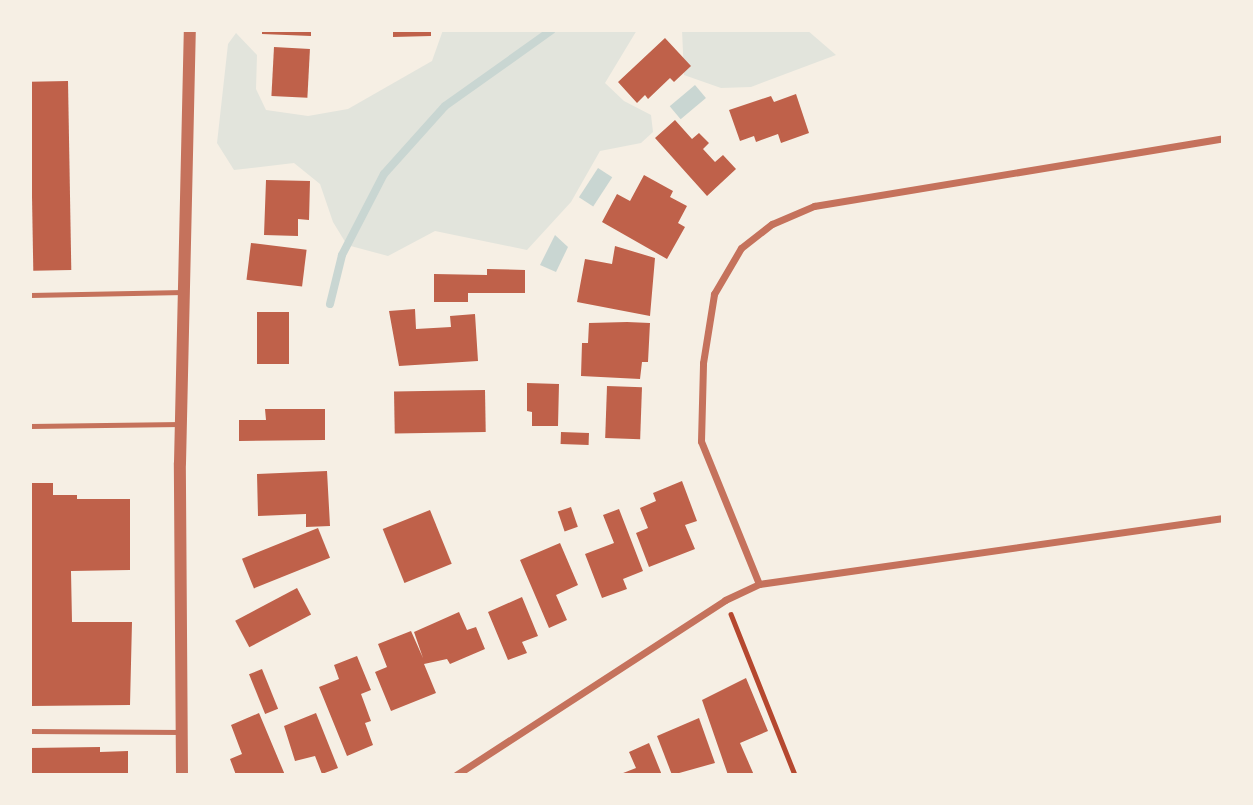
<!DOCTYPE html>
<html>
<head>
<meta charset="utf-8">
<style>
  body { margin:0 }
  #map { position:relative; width:1253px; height:805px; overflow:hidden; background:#f6efe4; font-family:"Varela Round",sans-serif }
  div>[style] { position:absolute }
  .green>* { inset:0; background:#e2e4dc }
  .water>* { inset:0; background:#c9d6d2; transform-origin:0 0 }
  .stream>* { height:8px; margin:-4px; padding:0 4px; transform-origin:4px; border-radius:4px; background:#c9d6d2 }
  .building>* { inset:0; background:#bf614a; transform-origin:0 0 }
  .path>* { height:4.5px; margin:-2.25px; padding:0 2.25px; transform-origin:2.25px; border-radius:2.25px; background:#b5482f }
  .service>* { height:5px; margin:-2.5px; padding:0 2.5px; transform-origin:2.5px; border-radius:2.5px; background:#c5725c }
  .minor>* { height:7px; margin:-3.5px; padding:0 3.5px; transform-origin:3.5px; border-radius:3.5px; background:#c5725c }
  .tertiary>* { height:12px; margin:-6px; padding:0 6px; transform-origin:6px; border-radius:6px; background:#c5725c }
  span { translate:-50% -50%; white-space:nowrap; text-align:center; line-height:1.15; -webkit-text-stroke:5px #f6efe4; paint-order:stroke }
  .frame { position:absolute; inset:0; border:32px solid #f6efe4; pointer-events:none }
</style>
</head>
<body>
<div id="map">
  <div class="green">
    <div style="clip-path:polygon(443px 30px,637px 30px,605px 83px,624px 101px,651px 115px,653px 132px,641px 143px,600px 151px,571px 202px,527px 250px,435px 231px,388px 256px,347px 245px,333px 222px,320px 184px,294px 163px,234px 170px,217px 143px,228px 44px,236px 33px,257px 55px,256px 89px,266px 110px,308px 116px,348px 109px,432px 61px)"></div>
    <div style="clip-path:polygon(682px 30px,807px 30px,836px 55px,751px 87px,721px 88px,684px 75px)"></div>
  </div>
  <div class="water">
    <div style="left:695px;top:85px;width:17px;height:33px;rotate:50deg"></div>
    <div style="left:598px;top:168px;width:17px;height:35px;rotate:33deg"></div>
    <div style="clip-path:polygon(555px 235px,568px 247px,556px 272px,540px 265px)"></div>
  </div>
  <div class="stream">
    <div style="left:330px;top:304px;width:50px;rotate:-76.2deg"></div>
    <div style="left:342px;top:255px;width:91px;rotate:-62.6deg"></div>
    <div style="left:384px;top:174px;width:91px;rotate:-48.1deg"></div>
    <div style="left:445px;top:106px;width:131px;rotate:-35.4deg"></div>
  </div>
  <div class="building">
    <div style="clip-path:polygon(262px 30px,311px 30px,311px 36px,262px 34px)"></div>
    <div style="clip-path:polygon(393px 30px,431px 30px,431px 36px,393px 37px)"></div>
    <div style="clip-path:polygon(665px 38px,691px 66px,674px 82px,670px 78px,648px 99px,645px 95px,637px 103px,618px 82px)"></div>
    <div style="left:274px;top:47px;width:36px;height:49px;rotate:3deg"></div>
    <div style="left:68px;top:81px;width:189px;height:38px;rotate:89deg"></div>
    <div style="clip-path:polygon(796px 94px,809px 133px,781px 143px,778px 134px,756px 142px,754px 136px,740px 141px,729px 110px,771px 96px,774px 102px)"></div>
    <div style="clip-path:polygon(675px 120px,692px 139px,699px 133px,709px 143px,703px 149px,715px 162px,723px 155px,736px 169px,707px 196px,655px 138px)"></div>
    <div style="clip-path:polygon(644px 175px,673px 191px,670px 197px,687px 206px,678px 223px,685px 227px,667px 259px,602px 222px,617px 194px,630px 201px)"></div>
    <div style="clip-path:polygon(266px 180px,310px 181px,309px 220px,298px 219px,298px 236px,264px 235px)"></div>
    <div style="left:251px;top:243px;width:56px;height:37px;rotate:7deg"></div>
    <div style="clip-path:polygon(615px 246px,655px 258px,650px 316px,577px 302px,585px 259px,612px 264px)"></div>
    <div style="clip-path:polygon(487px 269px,525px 270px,525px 293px,468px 293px,468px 302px,434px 302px,434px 274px,487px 275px)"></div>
    <div style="clip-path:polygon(415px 309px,416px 329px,451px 327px,450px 316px,475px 314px,478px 361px,399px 366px,389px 311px)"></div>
    <div style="left:257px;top:312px;width:32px;height:52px"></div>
    <div style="clip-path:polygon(627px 322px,650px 323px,648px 362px,642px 362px,640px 379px,581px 376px,582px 343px,588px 343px,589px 323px)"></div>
    <div style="clip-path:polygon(527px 383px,559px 384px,558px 426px,532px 426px,532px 412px,527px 411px)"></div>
    <div style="left:607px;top:386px;width:35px;height:52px;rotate:2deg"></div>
    <div style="left:485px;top:390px;width:42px;height:91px;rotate:89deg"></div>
    <div style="clip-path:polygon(265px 409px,325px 409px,325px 440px,239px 441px,239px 420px,266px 420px)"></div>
    <div style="left:561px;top:432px;width:28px;height:12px;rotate:2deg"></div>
    <div style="clip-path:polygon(327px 471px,330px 526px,306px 527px,306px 514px,258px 516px,257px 474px)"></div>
    <div style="clip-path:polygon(682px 481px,697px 521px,685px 525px,695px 549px,649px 567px,636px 533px,648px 528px,640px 508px,656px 501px,653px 493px)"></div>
    <div style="clip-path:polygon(30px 483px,53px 483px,53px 495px,77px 495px,77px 499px,130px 499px,130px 570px,71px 571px,72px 622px,132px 622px,130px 705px,30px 706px)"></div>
    <div style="left:571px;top:507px;width:21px;height:14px;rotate:71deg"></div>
    <div style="clip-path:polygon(619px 509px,643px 571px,623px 579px,627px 589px,602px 598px,585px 554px,614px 543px,603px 515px)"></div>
    <div style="left:430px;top:510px;width:58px;height:51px;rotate:68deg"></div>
    <div style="left:318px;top:528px;width:32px;height:82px;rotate:68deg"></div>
    <div style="clip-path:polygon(560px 543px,578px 585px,556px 595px,567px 620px,549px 628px,520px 560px)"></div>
    <div style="left:297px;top:588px;width:30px;height:70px;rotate:62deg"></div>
    <div style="clip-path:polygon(522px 597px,538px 636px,522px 642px,527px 653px,508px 660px,488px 612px)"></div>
    <div style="clip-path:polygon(459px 612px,467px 630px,476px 627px,485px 649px,450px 664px,447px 659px,424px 664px,436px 693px,391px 711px,375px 672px,387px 667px,378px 644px,411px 631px,423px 658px,414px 632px)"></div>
    <div style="clip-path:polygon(357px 656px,371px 690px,361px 694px,371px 721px,365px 723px,373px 745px,347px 756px,319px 687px,339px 679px,334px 665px)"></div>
    <div style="left:262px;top:669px;width:43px;height:14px;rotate:68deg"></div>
    <div style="clip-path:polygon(746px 678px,768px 731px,740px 743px,754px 775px,728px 775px,702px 700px)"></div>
    <div style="clip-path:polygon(259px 713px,285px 775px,236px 775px,230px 759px,242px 754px,231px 725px)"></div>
    <div style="clip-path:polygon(316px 713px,338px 768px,322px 774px,315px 756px,295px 761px,284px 726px)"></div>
    <div style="clip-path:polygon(699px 718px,715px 763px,672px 775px,657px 736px)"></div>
    <div style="clip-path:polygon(649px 743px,662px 775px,618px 775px,636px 768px,629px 752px)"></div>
    <div style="clip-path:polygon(100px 747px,100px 752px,128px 751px,128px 775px,30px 775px,30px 748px)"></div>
  </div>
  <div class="path">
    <div style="left:731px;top:614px;width:173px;rotate:68.3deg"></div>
  </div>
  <div class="service">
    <div style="left:30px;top:295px;width:154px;rotate:-1.1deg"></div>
    <div style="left:30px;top:426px;width:151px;rotate:-0.8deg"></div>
    <div style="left:30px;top:731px;width:151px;rotate:0.4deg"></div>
  </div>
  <div class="minor">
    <div style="left:759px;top:584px;width:154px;rotate:-112.1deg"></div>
    <div style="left:701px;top:441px;width:78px;rotate:-88.5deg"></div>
    <div style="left:703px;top:363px;width:70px;rotate:-80.9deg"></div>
    <div style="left:714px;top:294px;width:53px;rotate:-59.6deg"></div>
    <div style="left:741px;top:248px;width:39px;rotate:-38deg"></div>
    <div style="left:772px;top:224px;width:46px;rotate:-23.2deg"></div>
    <div style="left:814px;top:206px;width:415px;rotate:-9.4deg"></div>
    <div style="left:456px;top:775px;width:321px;rotate:-33deg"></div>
    <div style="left:725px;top:600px;width:38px;rotate:-25deg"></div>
    <div style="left:759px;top:584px;width:469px;rotate:-8.1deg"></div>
  </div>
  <div class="tertiary">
    <div style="left:182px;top:775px;width:312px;rotate:-90.4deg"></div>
    <div style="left:180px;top:463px;width:433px;rotate:-88.7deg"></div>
  </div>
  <div class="frame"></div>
</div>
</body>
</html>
